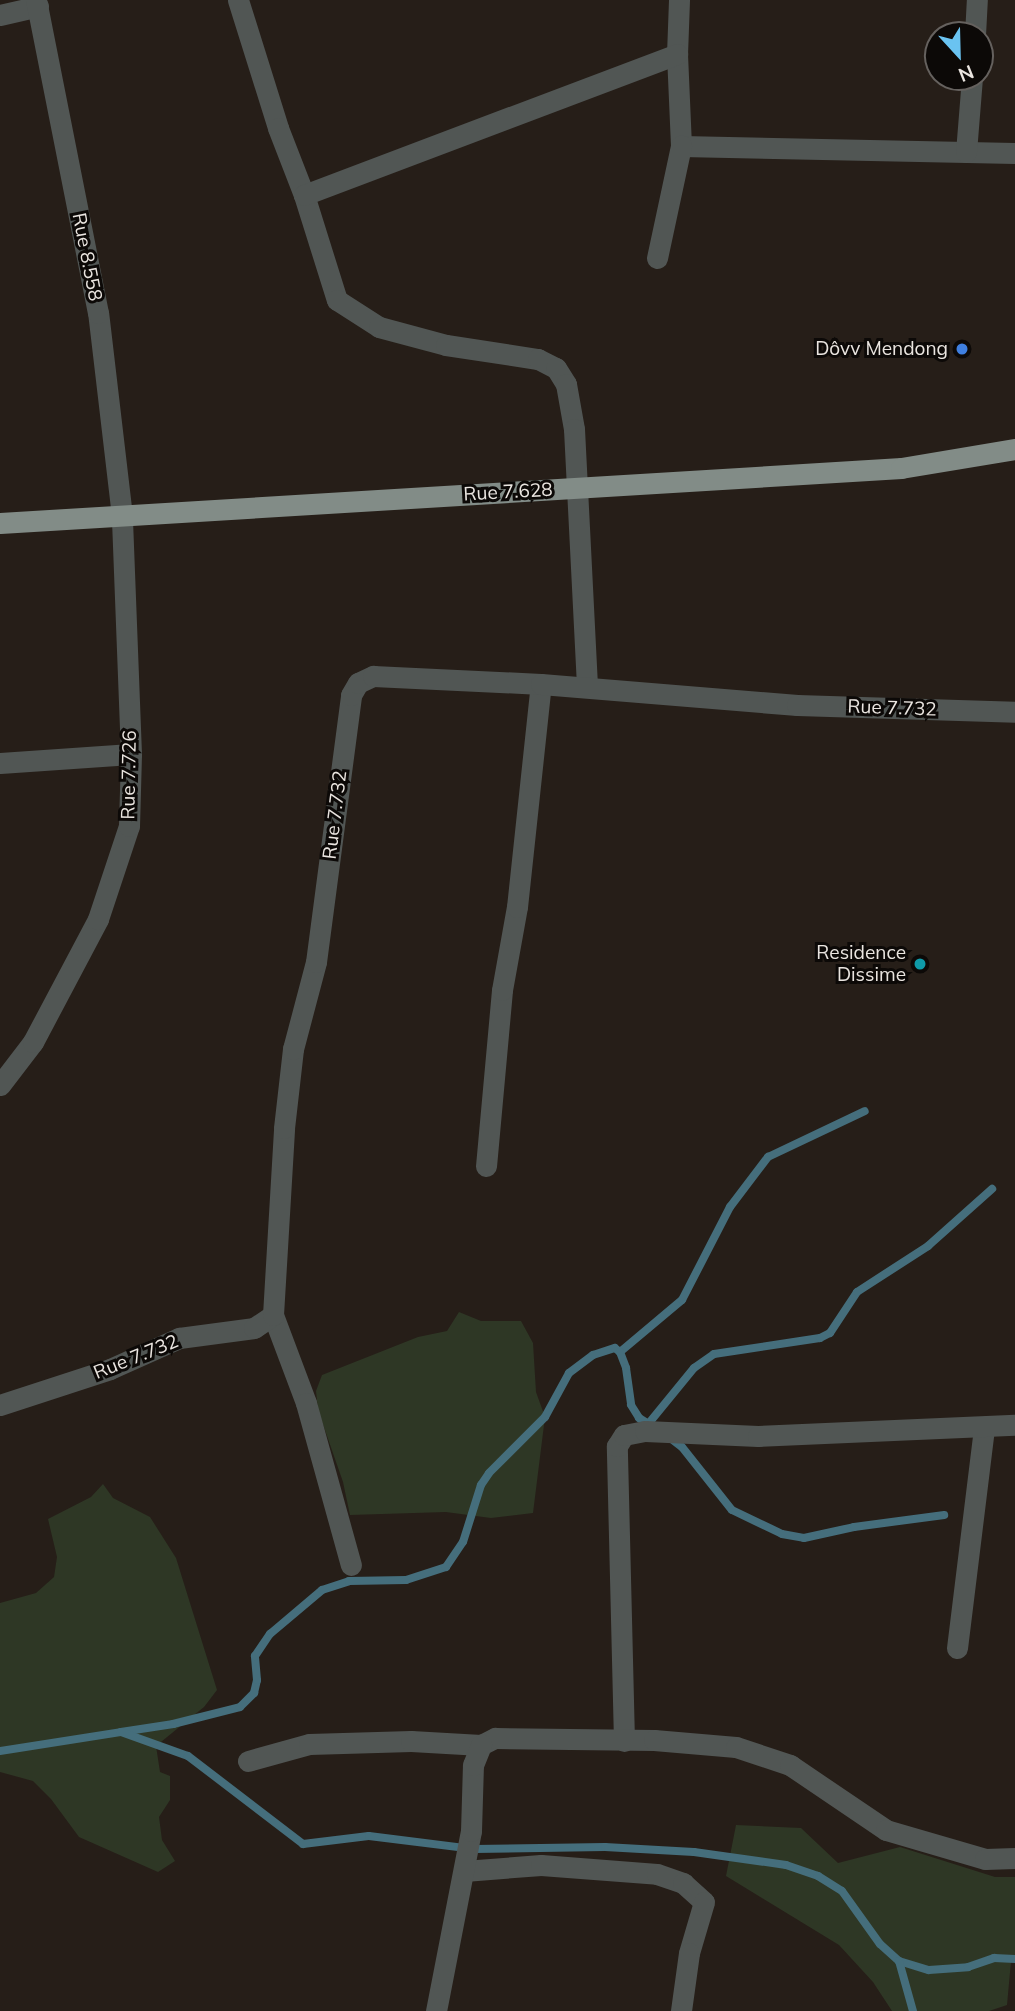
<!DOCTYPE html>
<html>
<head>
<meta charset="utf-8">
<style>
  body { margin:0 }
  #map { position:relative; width:1015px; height:2011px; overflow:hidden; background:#261e18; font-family:Mulish,sans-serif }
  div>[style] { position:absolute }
  .green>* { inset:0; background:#2e3725 }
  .stream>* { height:8px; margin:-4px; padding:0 4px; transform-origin:4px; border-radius:4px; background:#456e7c }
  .minor>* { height:21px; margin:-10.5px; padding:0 10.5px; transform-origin:10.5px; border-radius:10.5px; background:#515654 }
  .major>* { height:21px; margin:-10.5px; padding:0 10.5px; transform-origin:10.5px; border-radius:10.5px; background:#828c87 }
  .dots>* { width:19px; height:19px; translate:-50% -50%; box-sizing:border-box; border:4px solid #0c0907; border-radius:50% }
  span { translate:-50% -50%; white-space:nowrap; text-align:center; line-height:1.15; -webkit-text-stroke:6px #0c0907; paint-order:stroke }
  .street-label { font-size:19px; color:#eae5e0 }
  .poi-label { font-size:19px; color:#eae5e0 }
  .right { translate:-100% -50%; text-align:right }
  .north { position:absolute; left:924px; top:21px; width:70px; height:70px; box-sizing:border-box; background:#0c0907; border:2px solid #65615e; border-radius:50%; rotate:158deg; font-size:19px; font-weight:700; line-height:28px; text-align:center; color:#eae5e0 }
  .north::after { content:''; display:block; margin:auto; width:24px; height:32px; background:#6ac3f1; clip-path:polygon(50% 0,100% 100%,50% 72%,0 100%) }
</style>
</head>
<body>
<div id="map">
  <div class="green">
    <div style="clip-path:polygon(459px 1312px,481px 1321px,521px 1321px,533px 1343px,536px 1392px,545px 1417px,533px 1513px,491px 1518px,446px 1512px,350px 1515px,343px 1482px,318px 1410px,316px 1391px,322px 1375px,418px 1337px,447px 1331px)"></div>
    <div style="clip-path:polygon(103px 1484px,113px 1498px,150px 1517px,176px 1558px,217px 1690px,204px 1707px,156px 1746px,160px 1772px,170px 1776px,170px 1800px,159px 1817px,162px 1840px,175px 1861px,158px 1872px,79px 1837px,51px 1799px,33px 1781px,0 1772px,0 1603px,36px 1593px,54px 1577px,57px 1557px,48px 1519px,91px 1497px)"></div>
    <div style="clip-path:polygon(736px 1825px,801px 1828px,838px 1863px,900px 1847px,995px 1877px,1015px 1877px,1015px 1959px,1011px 1961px,1007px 2005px,989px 2011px,892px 2011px,873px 1982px,839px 1945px,726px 1876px)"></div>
  </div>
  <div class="stream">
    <div style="left:620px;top:1352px;width:81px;rotate:-40deg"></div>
    <div style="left:682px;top:1300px;width:105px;rotate:-62.7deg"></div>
    <div style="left:730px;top:1207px;width:63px;rotate:-52.8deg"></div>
    <div style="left:768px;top:1157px;width:107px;rotate:-25.4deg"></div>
    <div style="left:649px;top:1423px;width:71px;rotate:-50.7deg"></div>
    <div style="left:694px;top:1368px;width:24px;rotate:-35deg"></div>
    <div style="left:714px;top:1354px;width:107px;rotate:-8.6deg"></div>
    <div style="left:820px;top:1338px;width:11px;rotate:-27deg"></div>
    <div style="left:830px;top:1333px;width:49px;rotate:-56.6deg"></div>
    <div style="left:857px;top:1292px;width:85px;rotate:-32.9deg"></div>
    <div style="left:928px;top:1246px;width:86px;rotate:-41.7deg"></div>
    <div style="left:669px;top:1437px;width:16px;rotate:38deg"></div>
    <div style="left:682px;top:1447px;width:80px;rotate:51.6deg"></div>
    <div style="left:732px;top:1510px;width:55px;rotate:25.6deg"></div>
    <div style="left:782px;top:1534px;width:22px;rotate:10deg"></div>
    <div style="left:804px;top:1538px;width:51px;rotate:-12.4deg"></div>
    <div style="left:854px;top:1527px;width:91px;rotate:-7.6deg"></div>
    <div style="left:121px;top:1732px;width:53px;rotate:-8.7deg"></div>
    <div style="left:173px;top:1724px;width:69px;rotate:-14.2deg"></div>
    <div style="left:240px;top:1707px;width:20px;rotate:-45deg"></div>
    <div style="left:254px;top:1693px;width:13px;rotate:-77deg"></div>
    <div style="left:257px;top:1680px;width:24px;rotate:-95deg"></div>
    <div style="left:255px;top:1656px;width:27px;rotate:-56deg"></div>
    <div style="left:270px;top:1634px;width:68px;rotate:-40.2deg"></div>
    <div style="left:322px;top:1590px;width:28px;rotate:-18deg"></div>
    <div style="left:349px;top:1581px;width:57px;rotate:-1deg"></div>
    <div style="left:406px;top:1580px;width:42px;rotate:-18deg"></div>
    <div style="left:446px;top:1567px;width:30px;rotate:-56deg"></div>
    <div style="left:463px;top:1542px;width:60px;rotate:-72.5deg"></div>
    <div style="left:481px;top:1485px;width:14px;rotate:-56deg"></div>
    <div style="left:489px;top:1473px;width:79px;rotate:-45deg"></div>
    <div style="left:545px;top:1417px;width:50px;rotate:-61.4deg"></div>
    <div style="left:569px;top:1373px;width:30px;rotate:-37deg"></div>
    <div style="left:593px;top:1355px;width:23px;rotate:-18deg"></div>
    <div style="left:615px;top:1348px;width:6px;rotate:39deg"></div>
    <div style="left:620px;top:1352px;width:17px;rotate:69deg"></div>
    <div style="left:626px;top:1368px;width:37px;rotate:82deg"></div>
    <div style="left:631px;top:1405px;width:15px;rotate:58deg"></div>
    <div style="left:639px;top:1418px;width:15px;rotate:32deg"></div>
    <div style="left:0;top:1751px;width:122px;rotate:-8.9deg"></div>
    <div style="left:121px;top:1732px;width:71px;rotate:19.7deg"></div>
    <div style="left:188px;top:1756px;width:145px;rotate:37.4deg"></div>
    <div style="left:303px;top:1844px;width:66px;rotate:-6.9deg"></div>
    <div style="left:369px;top:1836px;width:106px;rotate:7.1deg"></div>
    <div style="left:474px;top:1849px;width:131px;rotate:-0.9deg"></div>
    <div style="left:605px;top:1847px;width:89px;rotate:3.2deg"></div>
    <div style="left:694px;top:1852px;width:93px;rotate:8deg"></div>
    <div style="left:786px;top:1865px;width:34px;rotate:19deg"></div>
    <div style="left:818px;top:1876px;width:28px;rotate:32deg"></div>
    <div style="left:842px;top:1891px;width:65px;rotate:54.4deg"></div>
    <div style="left:880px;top:1944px;width:25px;rotate:42deg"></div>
    <div style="left:899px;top:1961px;width:31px;rotate:17deg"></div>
    <div style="left:929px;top:1970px;width:39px;rotate:-4deg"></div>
    <div style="left:968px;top:1967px;width:28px;rotate:-19deg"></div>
    <div style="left:994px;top:1958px;width:21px;rotate:3deg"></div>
    <div style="left:899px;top:1961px;width:52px;rotate:74.4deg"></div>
  </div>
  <div class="minor">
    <div style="left:238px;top:0;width:134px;rotate:72.6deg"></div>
    <div style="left:278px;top:128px;width:72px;rotate:68.8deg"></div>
    <div style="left:304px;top:195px;width:110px;rotate:72.6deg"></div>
    <div style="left:337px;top:300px;width:50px;rotate:32.7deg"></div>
    <div style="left:379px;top:327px;width:69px;rotate:15deg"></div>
    <div style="left:446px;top:345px;width:93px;rotate:8.7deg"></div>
    <div style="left:538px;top:359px;width:20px;rotate:27deg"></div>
    <div style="left:556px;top:368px;width:19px;rotate:58deg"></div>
    <div style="left:566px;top:384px;width:46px;rotate:79.9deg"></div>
    <div style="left:574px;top:429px;width:258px;rotate:87.1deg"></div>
    <div style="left:679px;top:0;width:54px;rotate:92.1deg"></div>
    <div style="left:677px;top:54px;width:92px;rotate:87.5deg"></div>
    <div style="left:681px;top:146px;width:334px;rotate:1.2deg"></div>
    <div style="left:0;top:15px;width:39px;rotate:-13deg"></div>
    <div style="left:975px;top:35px;width:35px;rotate:-87deg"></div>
    <div style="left:966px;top:152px;width:75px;rotate:-85.4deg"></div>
    <div style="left:304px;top:195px;width:399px;rotate:-20.7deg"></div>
    <div style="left:657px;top:258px;width:115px;rotate:-77.9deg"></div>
    <div style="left:0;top:763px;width:131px;rotate:-3.9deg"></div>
    <div style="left:0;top:1085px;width:54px;rotate:-52.5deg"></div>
    <div style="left:33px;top:1042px;width:139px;rotate:-62.1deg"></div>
    <div style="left:98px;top:919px;width:98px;rotate:-71.6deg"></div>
    <div style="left:129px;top:826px;width:72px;rotate:-88.4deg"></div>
    <div style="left:131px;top:754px;width:238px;rotate:-92.2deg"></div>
    <div style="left:122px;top:516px;width:204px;rotate:-96.7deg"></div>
    <div style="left:98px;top:313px;width:319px;rotate:-101.2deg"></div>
    <div style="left:486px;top:1166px;width:177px;rotate:-84.8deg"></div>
    <div style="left:502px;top:990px;width:84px;rotate:-79.8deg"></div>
    <div style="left:517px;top:907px;width:224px;rotate:-83.9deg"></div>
    <div style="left:273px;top:1315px;width:94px;rotate:69.4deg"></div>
    <div style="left:306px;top:1403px;width:168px;rotate:74.5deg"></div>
    <div style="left:0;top:1405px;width:116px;rotate:-18.1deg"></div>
    <div style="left:110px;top:1369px;width:76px;rotate:-24.2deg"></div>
    <div style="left:179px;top:1338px;width:76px;rotate:-7.6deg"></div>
    <div style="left:254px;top:1328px;width:23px;rotate:-34deg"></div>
    <div style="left:273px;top:1315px;width:187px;rotate:-86.6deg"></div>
    <div style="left:284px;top:1128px;width:80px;rotate:-83.5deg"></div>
    <div style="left:293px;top:1049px;width:90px;rotate:-75.2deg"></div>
    <div style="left:316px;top:962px;width:269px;rotate:-82.5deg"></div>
    <div style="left:351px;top:695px;width:14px;rotate:-60deg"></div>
    <div style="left:358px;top:683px;width:17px;rotate:-25deg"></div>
    <div style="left:373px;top:676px;width:168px;rotate:2.7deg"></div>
    <div style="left:541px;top:684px;width:257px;rotate:4.7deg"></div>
    <div style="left:797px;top:705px;width:218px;rotate:1.8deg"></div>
    <div style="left:957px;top:1648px;width:223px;rotate:-83deg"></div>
    <div style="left:624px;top:1741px;width:295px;rotate:-91.4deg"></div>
    <div style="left:617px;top:1446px;width:13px;rotate:-58deg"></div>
    <div style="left:624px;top:1435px;width:21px;rotate:-11deg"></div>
    <div style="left:645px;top:1431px;width:113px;rotate:2.5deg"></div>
    <div style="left:758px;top:1436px;width:257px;rotate:-2.5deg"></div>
    <div style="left:248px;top:1761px;width:63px;rotate:-15.6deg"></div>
    <div style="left:309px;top:1744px;width:102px;rotate:-1.7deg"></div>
    <div style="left:411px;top:1741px;width:70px;rotate:3.3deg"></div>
    <div style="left:481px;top:1745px;width:16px;rotate:-27deg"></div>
    <div style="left:495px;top:1738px;width:159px;rotate:0.7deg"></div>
    <div style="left:654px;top:1740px;width:82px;rotate:4.9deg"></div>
    <div style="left:736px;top:1747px;width:57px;rotate:18.4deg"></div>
    <div style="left:790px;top:1765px;width:116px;rotate:34.1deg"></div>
    <div style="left:886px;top:1830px;width:103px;rotate:16.3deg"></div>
    <div style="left:985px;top:1859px;width:30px;rotate:-2deg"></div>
    <div style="left:464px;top:1871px;width:77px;rotate:-4.5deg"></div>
    <div style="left:541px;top:1865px;width:116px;rotate:4.4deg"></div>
    <div style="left:657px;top:1874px;width:28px;rotate:19deg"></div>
    <div style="left:683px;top:1883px;width:28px;rotate:42deg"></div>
    <div style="left:704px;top:1902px;width:53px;rotate:106.4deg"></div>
    <div style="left:689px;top:1953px;width:59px;rotate:97.9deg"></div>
    <div style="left:436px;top:2011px;width:183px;rotate:-79deg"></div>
    <div style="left:471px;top:1831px;width:66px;rotate:-88.3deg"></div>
    <div style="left:473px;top:1765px;width:22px;rotate:-68deg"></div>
  </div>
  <div class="major">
    <div style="left:0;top:523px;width:903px;rotate:-3.49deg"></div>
    <div style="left:901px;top:468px;width:116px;rotate:-9.5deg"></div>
  </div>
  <div class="dots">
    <div style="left:962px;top:349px;background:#3f7fe0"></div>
    <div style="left:920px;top:964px;background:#0f9aa8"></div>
  </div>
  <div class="street-label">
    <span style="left:87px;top:257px;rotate:79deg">Rue 8.558</span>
    <span style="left:508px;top:492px;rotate:-3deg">Rue 7.628</span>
    <span style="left:892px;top:708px;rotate:2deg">Rue 7.732</span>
    <span style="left:129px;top:775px;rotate:-89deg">Rue 7.726</span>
    <span style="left:335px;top:815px;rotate:-83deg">Rue 7.732</span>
    <span style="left:136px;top:1357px;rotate:-22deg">Rue 7.732</span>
  </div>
  <div class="poi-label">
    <span class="right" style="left:948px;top:349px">Dôvv Mendong</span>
    <span class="right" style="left:906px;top:964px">Residence<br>Dissime</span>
  </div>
  <div class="north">N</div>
</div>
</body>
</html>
